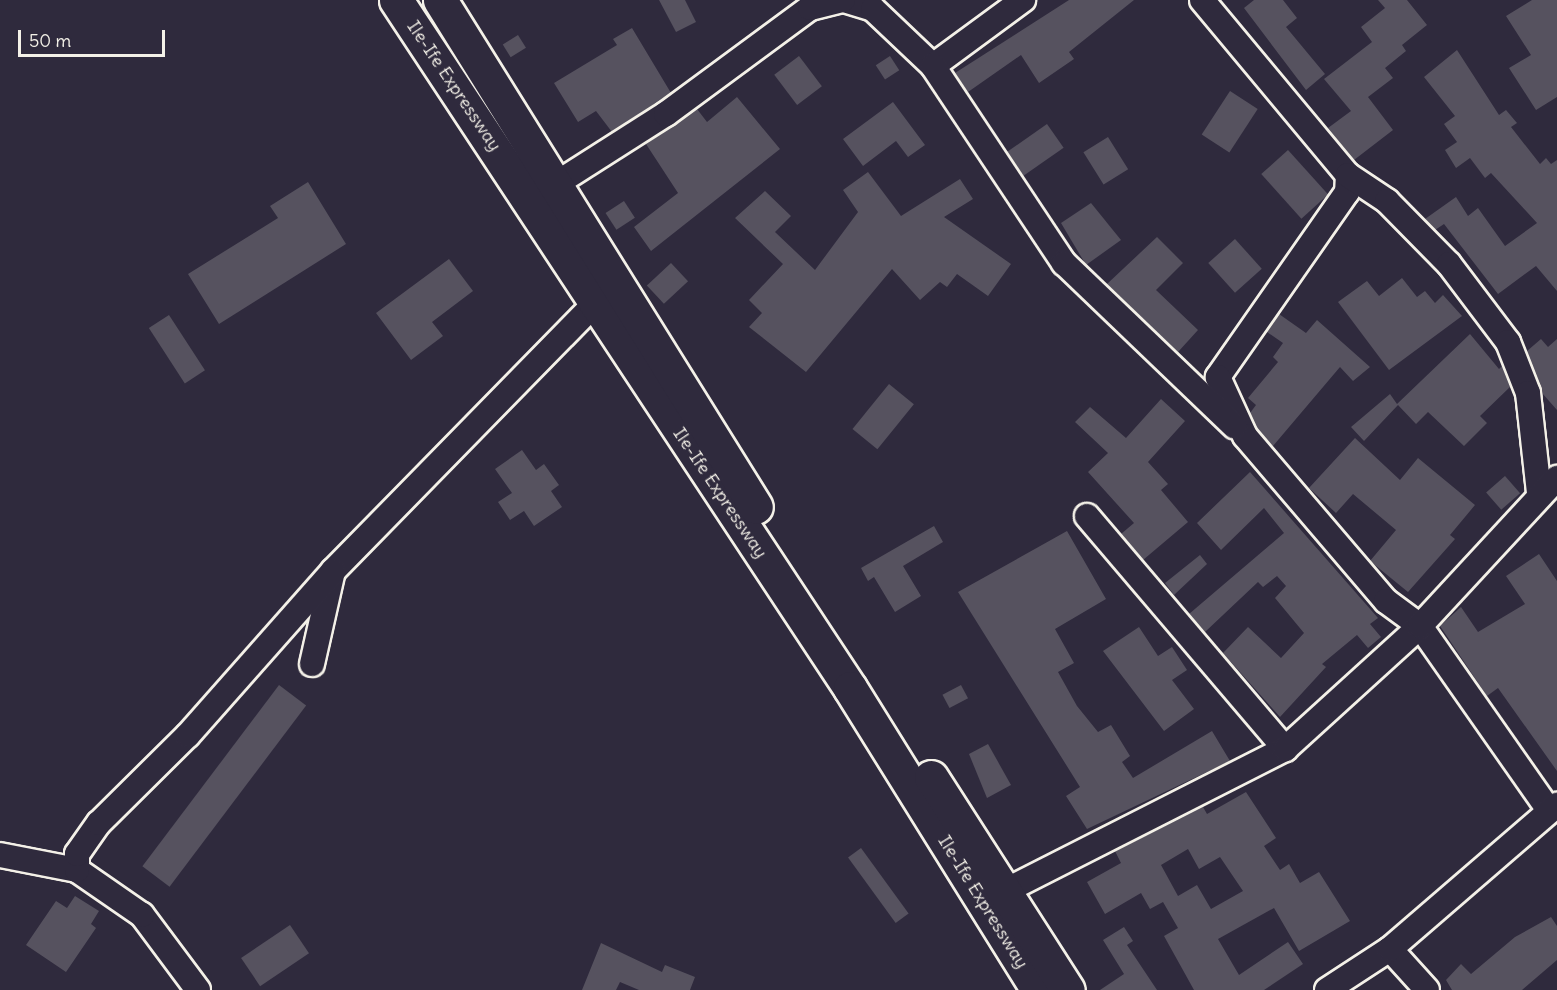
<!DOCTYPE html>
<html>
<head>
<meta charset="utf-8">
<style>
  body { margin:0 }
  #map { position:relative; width:1557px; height:990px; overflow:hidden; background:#2f2a3d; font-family:Delius,sans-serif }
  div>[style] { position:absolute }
  .building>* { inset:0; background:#56525f; transform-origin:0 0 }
  .roads { filter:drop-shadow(2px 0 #f4f1e8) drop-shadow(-2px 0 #f4f1e8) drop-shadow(0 2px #f4f1e8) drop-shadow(0 -2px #f4f1e8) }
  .minor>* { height:24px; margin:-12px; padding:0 12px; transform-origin:12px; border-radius:12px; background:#2f2a3d }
  .primary>* { height:33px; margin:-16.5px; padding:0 16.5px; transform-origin:16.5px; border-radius:16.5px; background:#2f2a3d }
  span { translate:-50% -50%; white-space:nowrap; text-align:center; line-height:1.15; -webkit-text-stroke:4.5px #2f2a3d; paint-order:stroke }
  .street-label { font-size:18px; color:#f4f1e8 }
  .scale { position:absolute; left:18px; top:30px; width:147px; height:27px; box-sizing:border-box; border:3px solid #f4f1e8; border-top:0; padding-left:8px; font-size:18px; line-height:21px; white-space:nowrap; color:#f4f1e8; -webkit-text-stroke:4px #2f2a3d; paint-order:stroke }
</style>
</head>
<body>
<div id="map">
  <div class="building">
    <div style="clip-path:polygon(659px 0,685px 0,696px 22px,676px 32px)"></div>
    <div style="clip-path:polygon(1069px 0,1134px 0,1069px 52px,1074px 59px,1039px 83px,1021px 55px,968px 92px,955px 73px)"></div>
    <div style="clip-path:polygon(1254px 0,1283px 0,1297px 18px,1286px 27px,1325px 74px,1306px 90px,1244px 8px)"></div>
    <div style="clip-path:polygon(1378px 0,1407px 0,1427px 25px,1402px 45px,1406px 51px,1385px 68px,1393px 78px,1368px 97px,1393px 130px,1354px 160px,1328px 128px,1351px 111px,1324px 79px,1372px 42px,1361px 27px,1385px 8px)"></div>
    <div style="clip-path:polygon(1532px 0,1557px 0,1557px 97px,1536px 110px,1509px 68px,1531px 55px,1506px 16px)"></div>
    <div style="clip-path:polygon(632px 28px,671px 93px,612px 132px,596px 111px,578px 122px,554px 83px,617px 45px,613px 39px)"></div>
    <div style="left:518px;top:35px;width:15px;height:18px;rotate:58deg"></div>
    <div style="clip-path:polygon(1457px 50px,1499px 115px,1506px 110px,1517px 123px,1511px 127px,1540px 164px,1546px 158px,1551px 164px,1557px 160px,1557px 291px,1536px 266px,1498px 294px,1444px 224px,1435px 230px,1425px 219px,1456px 197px,1468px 216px,1478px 208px,1505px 246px,1537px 223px,1491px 173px,1485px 178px,1470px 158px,1456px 168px,1445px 150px,1457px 142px,1444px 124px,1455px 116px,1424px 77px)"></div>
    <div style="left:799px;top:56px;width:38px;height:31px;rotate:53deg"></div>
    <div style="left:890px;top:56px;width:17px;height:17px;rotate:57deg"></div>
    <div style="left:1230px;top:91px;width:33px;height:52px;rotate:33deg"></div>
    <div style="clip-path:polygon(737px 97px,780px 149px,651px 251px,634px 227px,678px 193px,646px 144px,697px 109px,707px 122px)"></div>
    <div style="clip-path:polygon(893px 102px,925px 145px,908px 157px,896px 141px,863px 166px,843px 139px)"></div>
    <div style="left:1047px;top:124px;width:29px;height:49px;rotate:55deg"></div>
    <div style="left:1108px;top:137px;width:38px;height:29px;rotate:58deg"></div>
    <div style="left:1288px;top:150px;width:60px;height:36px;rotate:48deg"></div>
    <div style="clip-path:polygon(868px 172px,901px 216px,960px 179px,973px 199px,944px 217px,1011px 264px,988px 296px,957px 274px,947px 287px,940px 282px,920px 300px,892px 269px,806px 372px,749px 327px,762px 313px,749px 300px,783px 264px,735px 218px,765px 191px,791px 216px,775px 232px,815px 270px,858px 212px,843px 190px)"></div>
    <div style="clip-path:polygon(308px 182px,346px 244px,219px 324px,188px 274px,278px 218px,270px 206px)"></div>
    <div style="left:624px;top:201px;width:20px;height:22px;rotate:57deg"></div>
    <div style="clip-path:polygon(1091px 203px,1121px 240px,1086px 265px,1061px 223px)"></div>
    <div style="clip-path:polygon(1157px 237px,1183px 263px,1156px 290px,1198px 330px,1178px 352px,1107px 284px)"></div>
    <div style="left:1235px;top:239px;width:40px;height:36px;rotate:48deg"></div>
    <div style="clip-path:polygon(449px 259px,473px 291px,432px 322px,443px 336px,411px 360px,376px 313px)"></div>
    <div style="left:671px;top:263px;width:25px;height:33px;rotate:47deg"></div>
    <div style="clip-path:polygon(1402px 278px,1417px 297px,1425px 291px,1435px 303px,1443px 295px,1462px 316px,1389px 370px,1338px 302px,1367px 281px,1379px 296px)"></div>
    <div style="clip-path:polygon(1279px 314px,1306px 333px,1317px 320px,1370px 367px,1353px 381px,1340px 367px,1273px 446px,1257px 428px,1250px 413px,1256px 405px,1248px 398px,1278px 362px,1273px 357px,1283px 343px,1267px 332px)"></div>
    <div style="left:169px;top:315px;width:66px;height:24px;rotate:57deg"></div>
    <div style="clip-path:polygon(1470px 334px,1499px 369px,1502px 366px,1510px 387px,1480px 416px,1487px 423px,1464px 446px,1428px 412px,1416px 424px,1398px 405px,1364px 441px,1351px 427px,1390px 394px,1397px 404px)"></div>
    <div style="clip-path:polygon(1541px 339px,1548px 347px,1557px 339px,1557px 410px,1542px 393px,1527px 351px)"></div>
    <div style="left:889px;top:384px;width:32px;height:58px;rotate:39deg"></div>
    <div style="clip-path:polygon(1161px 399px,1185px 421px,1148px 462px,1168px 484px,1161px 490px,1188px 522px,1143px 560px,1121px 534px,1134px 523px,1088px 472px,1108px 453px,1075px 422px,1090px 407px,1126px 438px)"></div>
    <div style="clip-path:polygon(1355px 438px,1400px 480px,1418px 458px,1475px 505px,1450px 535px,1455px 539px,1408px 592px,1370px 561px,1396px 530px,1353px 494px,1336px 513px,1309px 488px)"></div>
    <div style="clip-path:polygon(522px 450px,536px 470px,544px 464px,559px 485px,551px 491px,562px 507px,534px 526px,524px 511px,510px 520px,498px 502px,512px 493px,495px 469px)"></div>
    <div style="clip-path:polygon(1250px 472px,1378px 618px,1370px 624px,1381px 637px,1368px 648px,1357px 635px,1322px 664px,1326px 667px,1280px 717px,1223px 653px,1248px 627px,1281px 658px,1304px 633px,1275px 598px,1286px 586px,1277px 576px,1263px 587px,1258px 582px,1205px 632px,1189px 614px,1284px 533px,1264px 508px,1221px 550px,1197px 523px)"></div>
    <div style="left:1505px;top:476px;width:23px;height:25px;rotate:49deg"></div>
    <div style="clip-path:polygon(934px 526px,943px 542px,903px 566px,921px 596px,895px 612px,874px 577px,868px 581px,861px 568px)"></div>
    <div style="clip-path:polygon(1067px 531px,1106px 599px,1055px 629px,1074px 663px,1058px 672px,1077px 706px,1098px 732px,1111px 725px,1130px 756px,1122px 762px,1133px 778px,1212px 731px,1230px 761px,1087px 829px,1066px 796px,1080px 787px,958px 592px)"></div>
    <div style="clip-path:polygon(1539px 554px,1557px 581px,1557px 771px,1498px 688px,1487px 696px,1440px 626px,1461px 607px,1478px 632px,1525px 604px,1506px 576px)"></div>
    <div style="clip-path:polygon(1200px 555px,1207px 564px,1174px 595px,1165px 583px)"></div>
    <div style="clip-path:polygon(1139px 627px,1158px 656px,1172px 647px,1187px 670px,1172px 680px,1194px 709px,1164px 731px,1103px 651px)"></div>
    <div style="left:279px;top:685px;width:34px;height:227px;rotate:37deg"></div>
    <div style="left:961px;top:685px;width:15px;height:21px;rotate:62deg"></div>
    <div style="clip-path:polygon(988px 744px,1011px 785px,987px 798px,969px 754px)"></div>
    <div style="clip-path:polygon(evenodd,1246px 792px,1276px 838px,1264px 846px,1280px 870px,1289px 864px,1300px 883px,1319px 872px,1350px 921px,1299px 951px,1274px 908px,1218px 939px,1239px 975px,1288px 942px,1303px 964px,1264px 990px,1194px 990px,1164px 936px,1178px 928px,1163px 902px,1150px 909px,1141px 893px,1105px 914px,1087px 882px,1121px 863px,1115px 851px,1203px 807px,1207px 814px,1246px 792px,1188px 849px,1199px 869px,1220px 857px,1243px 891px,1211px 909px,1197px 885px,1178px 896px,1161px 865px,1188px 849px)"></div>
    <div style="left:861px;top:848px;width:81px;height:16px;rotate:54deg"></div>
    <div style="clip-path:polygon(75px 896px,99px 911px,91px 924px,96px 928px,66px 972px,26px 945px,56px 901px,67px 908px)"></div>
    <div style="clip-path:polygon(1551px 917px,1557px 926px,1557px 960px,1522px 990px,1452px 990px,1446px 980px,1461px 964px,1471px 974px,1515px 937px)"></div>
    <div style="left:290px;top:925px;width:34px;height:59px;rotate:56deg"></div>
    <div style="clip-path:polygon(1124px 927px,1133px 941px,1127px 945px,1157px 990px,1100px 990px,1124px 974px,1103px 940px)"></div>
    <div style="clip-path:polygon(601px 943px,662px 972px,665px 965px,695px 977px,690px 990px,639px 990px,620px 982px,616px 990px,582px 990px)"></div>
  </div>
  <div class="roads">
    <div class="minor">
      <div style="left:844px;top:0;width:30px;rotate:17deg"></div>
      <div style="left:873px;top:9px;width:83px;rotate:43.5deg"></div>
      <div style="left:933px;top:66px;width:112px;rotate:-36.3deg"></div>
      <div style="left:1202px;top:0;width:228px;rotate:50.2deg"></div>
      <div style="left:1348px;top:175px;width:17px;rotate:93deg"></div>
      <div style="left:1347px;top:192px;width:226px;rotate:124.9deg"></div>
      <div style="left:1218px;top:377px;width:65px;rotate:65.4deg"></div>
      <div style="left:1245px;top:436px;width:217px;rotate:49.5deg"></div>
      <div style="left:1386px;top:601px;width:42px;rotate:36.3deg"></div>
      <div style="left:1420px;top:626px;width:225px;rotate:55deg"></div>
      <div style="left:933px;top:66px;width:237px;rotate:56.4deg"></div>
      <div style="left:1064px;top:263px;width:236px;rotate:43.8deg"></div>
      <div style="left:1348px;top:175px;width:47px;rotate:33.7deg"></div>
      <div style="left:1387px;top:201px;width:88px;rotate:45.5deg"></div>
      <div style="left:1449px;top:264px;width:98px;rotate:52.9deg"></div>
      <div style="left:1508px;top:342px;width:55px;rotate:68.6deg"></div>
      <div style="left:1528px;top:393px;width:100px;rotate:83.7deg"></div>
      <div style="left:556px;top:184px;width:130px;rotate:-32.5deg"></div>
      <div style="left:666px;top:114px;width:179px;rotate:-36.4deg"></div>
      <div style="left:810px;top:8px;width:34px;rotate:-14deg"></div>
      <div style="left:1087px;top:516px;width:306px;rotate:49.6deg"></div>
      <div style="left:312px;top:664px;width:95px;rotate:-77.3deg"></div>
      <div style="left:333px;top:571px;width:375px;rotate:-45.6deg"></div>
      <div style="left:0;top:855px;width:78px;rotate:11deg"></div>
      <div style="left:1007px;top:890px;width:312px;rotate:-26.9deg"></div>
      <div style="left:1285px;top:749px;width:183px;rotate:-42.3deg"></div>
      <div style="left:1420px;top:626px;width:202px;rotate:-47.2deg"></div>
      <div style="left:1390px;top:949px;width:55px;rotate:47.9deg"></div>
      <div style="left:198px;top:990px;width:94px;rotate:-126.7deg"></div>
      <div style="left:142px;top:915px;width:79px;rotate:-145.3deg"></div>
      <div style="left:77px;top:870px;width:16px;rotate:-90deg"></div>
      <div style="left:77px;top:854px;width:38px;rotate:-55deg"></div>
      <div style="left:99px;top:823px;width:125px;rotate:-44.7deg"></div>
      <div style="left:188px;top:735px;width:219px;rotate:-48.5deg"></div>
      <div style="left:1327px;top:990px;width:75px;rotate:-33.1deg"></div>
      <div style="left:1390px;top:949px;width:221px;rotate:-40.8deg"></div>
    </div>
    <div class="primary">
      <div style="left:396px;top:0;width:824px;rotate:56.58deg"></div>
      <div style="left:850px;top:688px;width:356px;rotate:58.1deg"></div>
      <div style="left:440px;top:0;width:597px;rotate:58.07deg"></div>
      <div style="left:931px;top:777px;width:253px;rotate:57.3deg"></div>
    </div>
  </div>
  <div class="street-label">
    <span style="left:454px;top:86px;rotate:56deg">Ile-Ife Expressway</span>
    <span style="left:720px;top:493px;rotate:56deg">Ile-Ife Expressway</span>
    <span style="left:983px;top:902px;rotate:58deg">Ile-Ife Expressway</span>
  </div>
  <div class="scale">50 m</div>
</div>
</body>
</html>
